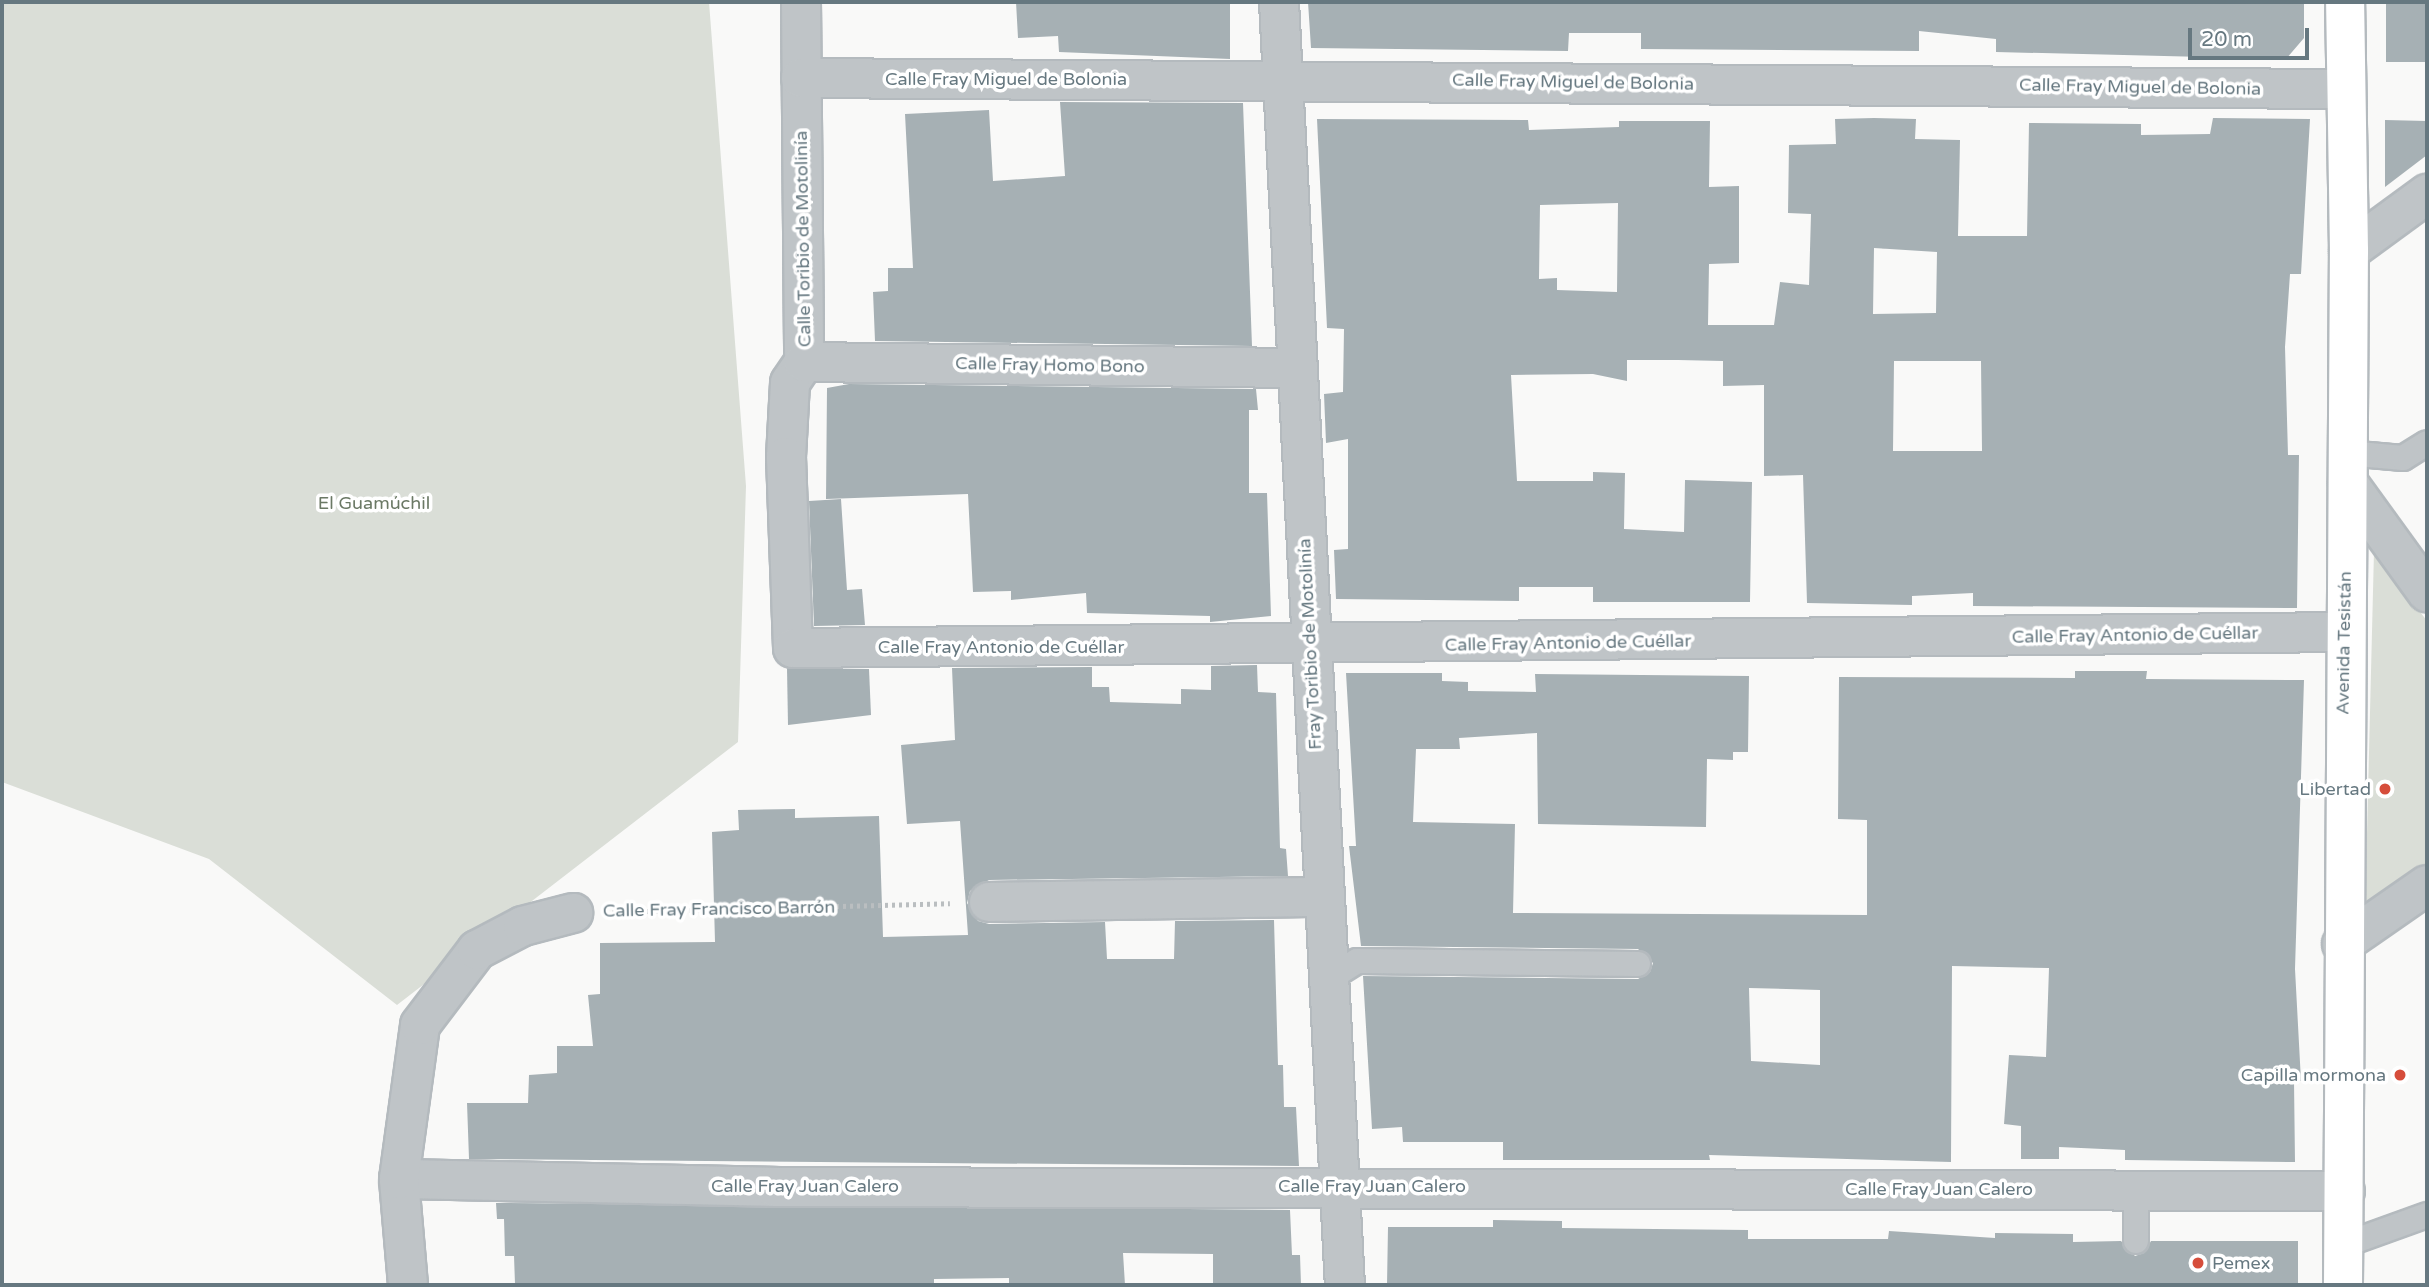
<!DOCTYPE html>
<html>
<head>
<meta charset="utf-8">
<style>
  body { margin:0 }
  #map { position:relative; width:2429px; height:1287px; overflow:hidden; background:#f9f9f8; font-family:"Varela Round",sans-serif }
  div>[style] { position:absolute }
  .green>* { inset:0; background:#daded7 }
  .building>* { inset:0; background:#a6b0b4; transform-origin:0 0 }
  .path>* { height:4.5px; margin-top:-2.25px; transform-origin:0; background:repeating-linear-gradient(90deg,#babec0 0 3.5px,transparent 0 7px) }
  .roads { filter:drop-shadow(2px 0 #b4babe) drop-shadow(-2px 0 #b4babe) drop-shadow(0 2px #b4babe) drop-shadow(0 -2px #b4babe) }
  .service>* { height:24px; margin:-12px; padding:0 12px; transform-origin:12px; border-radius:12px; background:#bfc4c7 }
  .minor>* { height:38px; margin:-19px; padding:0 19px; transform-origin:19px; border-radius:19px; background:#bfc4c7 }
  .tertiary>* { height:38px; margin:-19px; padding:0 19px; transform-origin:19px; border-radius:19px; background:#bfc4c7 }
  .secondary>* { height:38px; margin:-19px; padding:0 19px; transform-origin:19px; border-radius:19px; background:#fff }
  .dots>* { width:19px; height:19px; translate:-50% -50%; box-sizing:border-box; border:4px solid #fff; border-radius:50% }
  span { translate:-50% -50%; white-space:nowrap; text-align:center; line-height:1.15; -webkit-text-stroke:7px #fff; paint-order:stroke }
  .street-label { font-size:18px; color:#667880 }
  .park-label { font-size:18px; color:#6b7965 }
  .poi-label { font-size:18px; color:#667880 }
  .right { translate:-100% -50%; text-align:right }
  .left { translate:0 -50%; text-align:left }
  .frame { position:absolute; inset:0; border:4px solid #667880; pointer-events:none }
  .scale { position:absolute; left:2188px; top:28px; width:121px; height:32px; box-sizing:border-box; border:4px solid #667880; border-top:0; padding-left:9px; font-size:21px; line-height:24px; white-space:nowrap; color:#667880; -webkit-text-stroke:5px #fff; paint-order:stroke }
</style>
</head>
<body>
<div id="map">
  <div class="green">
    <div style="clip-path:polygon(2px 2px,709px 2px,746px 486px,738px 742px,397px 1005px,209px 859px,2px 782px)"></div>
    <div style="clip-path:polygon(2374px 551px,2427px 621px,2427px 869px,2365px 915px)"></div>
  </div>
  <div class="building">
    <div style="clip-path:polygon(1016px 2px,1230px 2px,1230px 59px,1059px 52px,1058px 36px,1018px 38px)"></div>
    <div style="clip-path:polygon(1308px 2px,2304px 2px,2304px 38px,2286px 59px,1996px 52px,1996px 39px,1919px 31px,1919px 51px,1641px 49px,1641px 33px,1569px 33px,1568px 51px,1311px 48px)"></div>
    <div style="left:2386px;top:2px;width:41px;height:60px"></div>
    <div style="clip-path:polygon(1060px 102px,1243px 103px,1252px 346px,875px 341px,873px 292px,888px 291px,888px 268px,913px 268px,905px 114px,989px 110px,993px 181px,1065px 176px)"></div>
    <div style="clip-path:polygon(evenodd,1874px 118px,1916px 119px,1915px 139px,1960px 140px,1958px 236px,2027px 236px,2029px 123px,2141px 124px,2141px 135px,2210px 134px,2213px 118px,2310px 119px,2301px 274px,2290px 274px,2285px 347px,2288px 455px,2299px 455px,2297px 608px,1973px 606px,1973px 593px,1912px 596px,1912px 605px,1807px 603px,1803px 475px,1764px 476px,1764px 385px,1723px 386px,1723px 361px,1678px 360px,1627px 360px,1627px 381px,1593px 374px,1511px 375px,1517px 481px,1593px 481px,1593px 472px,1625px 473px,1624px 529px,1684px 532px,1685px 480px,1752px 482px,1750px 602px,1593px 602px,1593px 587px,1519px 587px,1519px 601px,1336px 599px,1334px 550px,1348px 549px,1348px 439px,1326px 443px,1324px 394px,1343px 392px,1344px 329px,1327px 328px,1317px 119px,1528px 120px,1529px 130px,1619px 127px,1619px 121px,1710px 121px,1709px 187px,1739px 186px,1739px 263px,1709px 264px,1708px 325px,1774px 325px,1780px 282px,1809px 285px,1811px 214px,1788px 213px,1789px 145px,1836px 144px,1835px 119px,1874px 118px,1618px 203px,1617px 292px,1557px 290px,1557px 278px,1539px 279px,1540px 205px,1618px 203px,1874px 118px,1874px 248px,1937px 252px,1936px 313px,1873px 314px,1874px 248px,1874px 118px,1894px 361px,1981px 361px,1982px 451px,1893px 451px,1894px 361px)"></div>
    <div style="clip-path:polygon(2385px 120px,2427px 121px,2427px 155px,2385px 187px)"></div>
    <div style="clip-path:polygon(849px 384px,1256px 389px,1258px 410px,1249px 410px,1249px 493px,1267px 493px,1271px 616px,1210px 622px,1210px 616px,1087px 613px,1086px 593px,1011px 600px,1011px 591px,973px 592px,968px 494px,826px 499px,827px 388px)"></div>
    <div style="clip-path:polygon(841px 499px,847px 590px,862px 589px,865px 625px,814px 626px,809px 501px)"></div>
    <div style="clip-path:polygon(1257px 665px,1258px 692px,1276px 693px,1280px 848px,1286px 849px,1288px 876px,989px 880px,970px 891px,967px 903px,978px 921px,989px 924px,1105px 922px,1107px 959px,1174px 959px,1175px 921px,1274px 920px,1278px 1065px,1283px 1065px,1284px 1107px,1296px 1107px,1299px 1166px,469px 1159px,467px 1103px,528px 1103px,529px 1075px,557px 1073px,557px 1046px,593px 1046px,588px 995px,600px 994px,600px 943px,715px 942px,712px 832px,739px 830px,738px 810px,795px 809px,795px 818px,879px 816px,883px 937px,968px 935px,960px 821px,907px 824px,901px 745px,955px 740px,952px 668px,1092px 667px,1092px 687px,1109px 687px,1110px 702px,1181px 704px,1181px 689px,1211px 690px,1211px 666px)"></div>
    <div style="clip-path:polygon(787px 668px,869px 669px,871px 715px,788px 725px)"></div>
    <div style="clip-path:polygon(evenodd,2075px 671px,2147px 671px,2146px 679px,2304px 680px,2295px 969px,2301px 1081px,2294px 1081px,2295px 1162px,2125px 1160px,2125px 1150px,2059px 1147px,2059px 1159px,2021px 1159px,2021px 1126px,2004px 1124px,2009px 1055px,2046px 1057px,2049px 968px,1952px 966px,1951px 1162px,1709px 1155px,1710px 1160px,1503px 1160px,1503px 1142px,1403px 1142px,1402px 1127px,1372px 1129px,1363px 976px,1638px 979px,1650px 972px,1653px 963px,1638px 949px,1361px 946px,1349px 846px,1356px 846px,1346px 673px,1442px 673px,1442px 681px,1468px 682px,1468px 691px,1536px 692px,1535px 674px,1749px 676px,1748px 752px,1733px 752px,1733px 760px,1707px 759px,1706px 827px,1538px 824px,1537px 733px,1459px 738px,1460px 749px,1416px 749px,1413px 822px,1515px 824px,1513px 913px,1867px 915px,1867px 820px,1838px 819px,1839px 677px,2075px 678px,2075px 671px,1749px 988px,1820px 990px,1820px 1065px,1751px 1061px,1749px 988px)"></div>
    <div style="clip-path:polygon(496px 1203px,1290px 1210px,1292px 1255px,1300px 1255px,1301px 1285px,1213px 1285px,1213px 1254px,1123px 1253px,1125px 1285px,1009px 1285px,1009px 1278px,934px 1279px,934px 1285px,515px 1284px,514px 1256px,505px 1256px,504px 1219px,497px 1219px)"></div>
    <div style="clip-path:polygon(1493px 1220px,1562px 1221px,1562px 1228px,1748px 1230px,1748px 1239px,1888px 1239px,1889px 1231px,1995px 1238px,1995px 1233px,2073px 1234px,2073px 1242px,2121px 1241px,2135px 1256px,2144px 1253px,2151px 1241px,2298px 1241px,2298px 1285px,1387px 1285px,1388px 1227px,1493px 1227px)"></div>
  </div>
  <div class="path">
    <div style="left:612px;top:912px;width:338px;rotate:-1.5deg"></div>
  </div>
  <div class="roads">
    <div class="service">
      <div style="left:2347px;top:453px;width:56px;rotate:5.1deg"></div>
      <div style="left:2403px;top:458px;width:28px;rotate:-32deg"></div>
      <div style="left:1330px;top:978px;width:32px;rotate:-32deg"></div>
      <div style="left:1357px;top:961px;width:281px;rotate:0.6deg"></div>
      <div style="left:2136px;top:1190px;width:51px;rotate:90deg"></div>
      <div style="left:2344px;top:1245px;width:88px;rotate:-19.9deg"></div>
    </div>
    <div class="minor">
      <div style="left:801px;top:2px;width:360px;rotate:89.5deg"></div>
      <div style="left:804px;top:362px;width:25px;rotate:124deg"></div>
      <div style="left:790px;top:383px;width:74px;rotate:93.1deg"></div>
      <div style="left:786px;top:457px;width:191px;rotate:87.9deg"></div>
      <div style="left:793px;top:648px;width:1551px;rotate:-0.59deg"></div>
      <div style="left:801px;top:78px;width:1544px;rotate:0.41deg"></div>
      <div style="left:2349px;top:251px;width:97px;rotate:-36.2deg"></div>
      <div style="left:804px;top:362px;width:493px;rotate:0.7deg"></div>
      <div style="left:2348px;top:483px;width:135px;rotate:54.1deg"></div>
      <div style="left:989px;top:902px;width:335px;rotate:-0.9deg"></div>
      <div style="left:2342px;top:944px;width:103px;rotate:-34.8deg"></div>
      <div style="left:399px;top:1179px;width:375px;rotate:1.2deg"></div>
      <div style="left:774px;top:1187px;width:1571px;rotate:0.15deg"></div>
      <div style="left:408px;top:1285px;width:106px;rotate:-94.9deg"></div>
      <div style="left:399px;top:1179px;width:155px;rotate:-82.2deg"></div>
      <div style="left:420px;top:1025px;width:94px;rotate:-52.8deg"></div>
      <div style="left:477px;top:950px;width:52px;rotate:-27.6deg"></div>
      <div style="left:523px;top:926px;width:52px;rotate:-14.6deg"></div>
    </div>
    <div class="tertiary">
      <div style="left:1279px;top:2px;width:1285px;rotate:87.06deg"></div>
    </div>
    <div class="secondary">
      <div style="left:2343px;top:1285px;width:1034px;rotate:-89.67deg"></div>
      <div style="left:2349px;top:251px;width:249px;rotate:-90.9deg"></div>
    </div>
  </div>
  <div class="dots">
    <div style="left:2385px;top:789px;background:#d64d3b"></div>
    <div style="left:2400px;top:1075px;background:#d64d3b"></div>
    <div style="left:2198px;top:1263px;background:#d64d3b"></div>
  </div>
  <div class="street-label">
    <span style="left:1006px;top:79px">Calle Fray Miguel de Bolonia</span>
    <span style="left:1573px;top:82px;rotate:1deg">Calle Fray Miguel de Bolonia</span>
    <span style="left:2140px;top:87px;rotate:1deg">Calle Fray Miguel de Bolonia</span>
    <span style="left:803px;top:239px;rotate:-91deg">Calle Toribio de Motolinía</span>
    <span style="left:1050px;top:365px;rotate:1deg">Calle Fray Homo Bono</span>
    <span style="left:2135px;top:635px;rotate:-1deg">Calle Fray Antonio de Cuéllar</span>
    <span style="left:1568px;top:643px;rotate:-1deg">Calle Fray Antonio de Cuéllar</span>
    <span style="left:2344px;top:643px;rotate:-89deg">Avenida Tesistán</span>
    <span style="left:1310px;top:644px;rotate:-93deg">Fray Toribio de Motolinía</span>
    <span style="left:1001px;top:647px">Calle Fray Antonio de Cuéllar</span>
    <span style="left:719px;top:909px;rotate:-1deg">Calle Fray Francisco Barrón</span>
    <span style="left:805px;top:1186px">Calle Fray Juan Calero</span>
    <span style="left:1372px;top:1186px">Calle Fray Juan Calero</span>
    <span style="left:1939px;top:1189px">Calle Fray Juan Calero</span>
  </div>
  <div class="park-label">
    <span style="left:374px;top:503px">El Guamúchil</span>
  </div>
  <div class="poi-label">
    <span class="right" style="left:2371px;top:789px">Libertad</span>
    <span class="right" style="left:2386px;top:1075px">Capilla mormona</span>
    <span class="left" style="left:2212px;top:1263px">Pemex</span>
  </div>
  <div class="frame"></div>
  <div class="scale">20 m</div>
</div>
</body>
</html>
